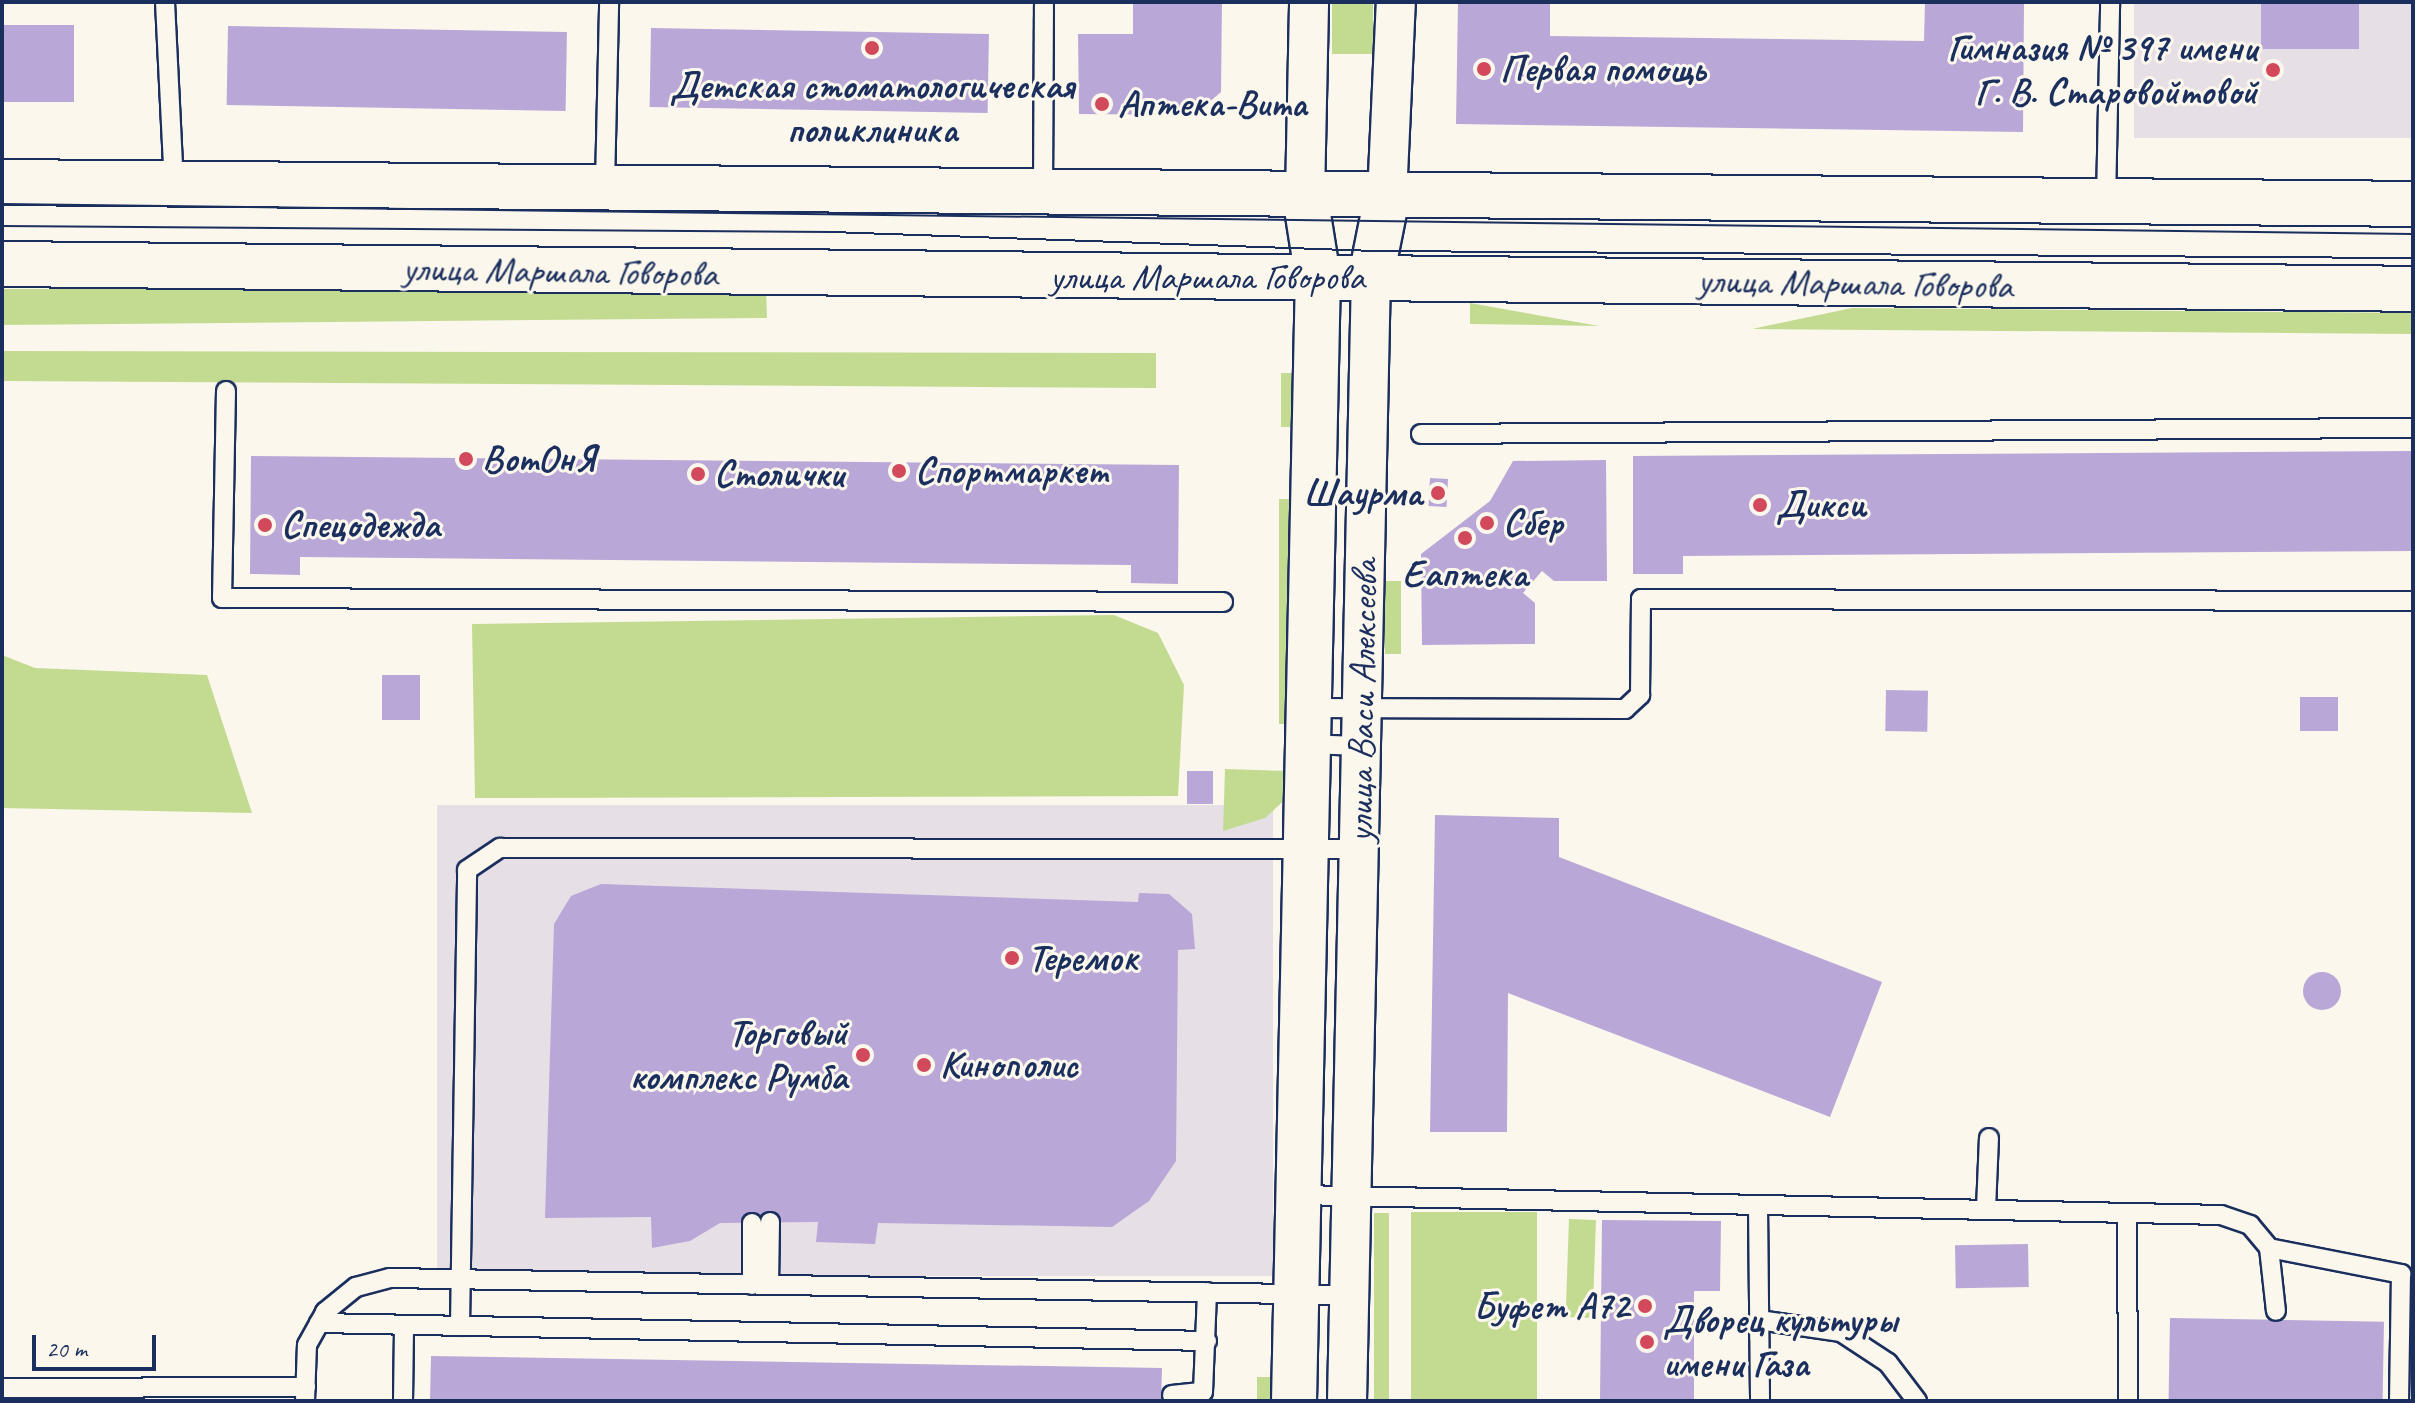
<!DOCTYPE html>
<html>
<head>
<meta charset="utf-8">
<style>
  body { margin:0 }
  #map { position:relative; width:2415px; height:1403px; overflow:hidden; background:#fbf7ec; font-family:Caveat,sans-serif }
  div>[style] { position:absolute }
  .built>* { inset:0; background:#e7dfe6; transform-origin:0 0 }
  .green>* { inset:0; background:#c3db91; transform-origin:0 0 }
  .building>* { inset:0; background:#b9a7d7; transform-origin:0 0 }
  .round { border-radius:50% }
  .roads { filter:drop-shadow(2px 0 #1b2f5e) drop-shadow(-2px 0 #1b2f5e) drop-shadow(0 2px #1b2f5e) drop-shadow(0 -2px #1b2f5e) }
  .service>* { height:18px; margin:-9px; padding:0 9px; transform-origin:9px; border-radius:9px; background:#fbf7ec }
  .minor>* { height:38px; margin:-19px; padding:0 19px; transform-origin:19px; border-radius:19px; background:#fbf7ec }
  .tertiary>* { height:44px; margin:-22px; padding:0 22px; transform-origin:22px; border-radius:22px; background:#fbf7ec }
  .secondary>* { height:44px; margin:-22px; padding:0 22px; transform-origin:22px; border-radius:22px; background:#fbf7ec }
  .tram>* { height:2px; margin:-1px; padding:0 1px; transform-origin:1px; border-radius:1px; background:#1b2f5e }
  .dots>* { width:22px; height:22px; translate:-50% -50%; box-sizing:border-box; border:4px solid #fbf7ec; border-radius:50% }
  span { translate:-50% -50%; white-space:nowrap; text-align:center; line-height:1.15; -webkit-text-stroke:6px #fbf7ec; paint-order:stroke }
  .poi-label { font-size:38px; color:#1b2f5e; font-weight:700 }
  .right { translate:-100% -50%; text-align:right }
  .left { translate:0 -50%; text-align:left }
  .street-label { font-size:38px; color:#1b2f5e }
  .frame { position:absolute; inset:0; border:4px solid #1b2f5e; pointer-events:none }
  .scale { position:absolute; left:32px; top:1335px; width:124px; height:36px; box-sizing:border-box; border:4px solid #1b2f5e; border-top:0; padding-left:10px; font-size:24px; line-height:28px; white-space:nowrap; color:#1b2f5e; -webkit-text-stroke:6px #fbf7ec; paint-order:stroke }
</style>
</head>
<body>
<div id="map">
  <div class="built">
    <div style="left:2134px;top:2px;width:279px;height:136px"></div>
    <div style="left:437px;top:805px;width:836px;height:471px"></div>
  </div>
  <div class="green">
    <div style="left:1332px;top:2px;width:41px;height:52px"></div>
    <div style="clip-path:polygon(2px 289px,766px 289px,767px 318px,2px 325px)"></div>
    <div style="clip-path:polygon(1470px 303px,1599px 326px,1470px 324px)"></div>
    <div style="clip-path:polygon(1852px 308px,2413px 313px,2413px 334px,1752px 329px)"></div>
    <div style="clip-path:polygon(2px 351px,1156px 353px,1156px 388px,2px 381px)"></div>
    <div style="left:1281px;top:373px;width:18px;height:54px"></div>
    <div style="left:1279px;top:499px;width:16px;height:225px"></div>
    <div style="left:1385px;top:581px;width:16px;height:73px"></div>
    <div style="clip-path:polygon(1114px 615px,1158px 633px,1184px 685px,1178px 796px,475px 798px,472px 624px)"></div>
    <div style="clip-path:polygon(2px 655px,35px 668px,207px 675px,252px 813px,2px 808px)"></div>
    <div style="clip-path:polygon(1225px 769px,1290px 771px,1290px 795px,1265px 818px,1223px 831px)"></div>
    <div style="left:1411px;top:1212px;width:126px;height:189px"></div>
    <div style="left:1374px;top:1213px;width:15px;height:188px"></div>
    <div style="left:1569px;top:1219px;width:27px;height:98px;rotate:2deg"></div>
    <div style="left:1257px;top:1377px;width:18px;height:24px"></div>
  </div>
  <div class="building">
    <div style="clip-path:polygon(1133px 2px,1222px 2px,1221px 92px,1194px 115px,1079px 114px,1078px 34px,1133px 34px)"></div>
    <div style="clip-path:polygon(1458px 2px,1550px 2px,1550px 36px,1924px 41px,1925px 2px,2024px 2px,2023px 132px,1456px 124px)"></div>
    <div style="left:2261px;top:2px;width:98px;height:47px"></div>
    <div style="left:2px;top:25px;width:72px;height:77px"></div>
    <div style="left:228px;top:26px;width:339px;height:79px;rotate:1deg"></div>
    <div style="left:651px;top:28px;width:338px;height:79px;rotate:1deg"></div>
    <div style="clip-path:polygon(2413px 451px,2413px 551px,1683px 556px,1683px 574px,1633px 574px,1633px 456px)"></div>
    <div style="clip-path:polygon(251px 456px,1179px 465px,1178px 584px,1131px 583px,1131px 565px,300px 557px,300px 575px,250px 574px)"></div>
    <div style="clip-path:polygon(1606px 460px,1607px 581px,1554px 581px,1542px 571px,1523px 593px,1535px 603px,1535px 644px,1422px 645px,1421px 554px,1490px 501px,1513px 461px)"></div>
    <div style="left:1430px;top:478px;width:18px;height:28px;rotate:3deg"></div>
    <div style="left:382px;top:675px;width:38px;height:45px"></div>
    <div style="left:1886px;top:690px;width:42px;height:41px;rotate:1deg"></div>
    <div style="left:2300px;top:697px;width:38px;height:34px"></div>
    <div style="left:1187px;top:771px;width:26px;height:33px"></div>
    <div style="clip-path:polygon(1435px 815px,1559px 818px,1559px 857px,1882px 982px,1830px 1117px,1508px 993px,1507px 1132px,1430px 1132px)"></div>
    <div style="clip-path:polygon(601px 884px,1138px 902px,1139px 893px,1169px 894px,1192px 914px,1195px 949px,1178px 950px,1176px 1161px,1149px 1201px,1112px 1227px,878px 1223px,875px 1244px,816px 1242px,818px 1222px,720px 1223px,690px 1241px,652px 1248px,651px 1217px,545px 1218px,554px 924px,571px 896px)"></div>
    <div class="round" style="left:2303px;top:972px;width:38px;height:38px"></div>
    <div style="clip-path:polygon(1602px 1220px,1721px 1221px,1720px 1291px,1694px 1291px,1694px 1401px,1600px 1401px)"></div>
    <div style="left:2028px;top:1244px;width:43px;height:73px;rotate:89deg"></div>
    <div style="left:2170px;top:1318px;width:214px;height:83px;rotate:1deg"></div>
    <div style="clip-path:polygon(431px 1356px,1162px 1368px,1161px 1401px,430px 1401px)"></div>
  </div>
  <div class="roads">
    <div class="service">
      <div style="left:165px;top:2px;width:182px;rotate:87.2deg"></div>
      <div style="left:605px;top:185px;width:183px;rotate:-88.7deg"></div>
      <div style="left:1043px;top:191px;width:189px;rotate:-89.7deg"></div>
      <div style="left:2106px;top:201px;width:199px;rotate:-88.8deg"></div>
      <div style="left:226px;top:391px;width:207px;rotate:91.1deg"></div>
      <div style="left:222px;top:598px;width:1001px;rotate:0.23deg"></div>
      <div style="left:1421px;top:434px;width:992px;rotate:-0.35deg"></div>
      <div style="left:1309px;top:708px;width:316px;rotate:0.2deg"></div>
      <div style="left:1625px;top:709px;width:21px;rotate:-43deg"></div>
      <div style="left:1640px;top:695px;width:96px;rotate:-89.4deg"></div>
      <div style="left:1641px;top:599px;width:772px;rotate:0.15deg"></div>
      <div style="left:1308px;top:744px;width:53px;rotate:2.2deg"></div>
      <div style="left:1299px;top:1195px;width:922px;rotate:1.24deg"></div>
      <div style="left:2221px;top:1215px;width:31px;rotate:19deg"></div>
      <div style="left:2250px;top:1225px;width:30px;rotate:50deg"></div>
      <div style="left:2269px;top:1248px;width:135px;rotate:11.1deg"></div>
      <div style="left:2401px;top:1274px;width:127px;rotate:90.9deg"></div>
      <div style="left:1758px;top:1206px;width:195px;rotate:89.4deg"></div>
      <div style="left:1986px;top:1209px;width:71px;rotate:-87.6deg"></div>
      <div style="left:2127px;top:1213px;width:188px;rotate:89.7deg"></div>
      <div style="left:2269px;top:1248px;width:63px;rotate:83.7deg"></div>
      <div style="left:752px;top:1285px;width:62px;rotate:-90deg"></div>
      <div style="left:769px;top:1285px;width:63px;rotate:-89.1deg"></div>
      <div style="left:1759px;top:1320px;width:83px;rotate:8.3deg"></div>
      <div style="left:1841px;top:1332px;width:56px;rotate:33.4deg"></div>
      <div style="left:1888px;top:1363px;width:48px;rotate:52.7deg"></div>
      <div style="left:319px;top:1323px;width:888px;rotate:1.16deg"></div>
      <div style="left:460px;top:1326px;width:456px;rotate:-89.1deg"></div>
      <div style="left:467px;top:870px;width:40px;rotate:-34deg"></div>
      <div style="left:500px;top:848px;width:859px;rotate:0.07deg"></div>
      <div style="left:2px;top:1388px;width:304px;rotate:-0.2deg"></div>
      <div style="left:1172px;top:1395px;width:31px;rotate:-6deg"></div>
      <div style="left:1203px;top:1392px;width:100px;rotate:-87.7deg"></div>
      <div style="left:305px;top:1401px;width:56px;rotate:-88deg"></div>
      <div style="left:307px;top:1345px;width:38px;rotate:-61deg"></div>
      <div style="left:325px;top:1312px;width:40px;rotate:-39deg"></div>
      <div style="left:356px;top:1287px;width:35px;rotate:-15deg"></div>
      <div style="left:390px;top:1278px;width:959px;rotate:1.02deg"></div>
      <div style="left:403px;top:1401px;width:76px;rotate:-89.2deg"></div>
    </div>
    <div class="minor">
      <div style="left:1305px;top:196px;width:194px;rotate:-88.8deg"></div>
      <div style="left:1387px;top:197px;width:195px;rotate:-87.4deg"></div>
      <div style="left:1347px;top:1401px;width:1124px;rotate:-88.78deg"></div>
    </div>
    <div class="tertiary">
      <div style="left:1371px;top:277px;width:82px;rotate:-78.7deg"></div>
      <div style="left:1294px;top:1401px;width:1123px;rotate:-88.78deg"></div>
      <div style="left:1318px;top:278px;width:83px;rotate:-99deg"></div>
    </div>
    <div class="secondary">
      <div style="left:2px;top:182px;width:2411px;rotate:0.52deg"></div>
      <div style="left:2px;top:264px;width:2411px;rotate:0.59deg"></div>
    </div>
  </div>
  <div class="tram">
    <div style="left:2px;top:204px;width:2411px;rotate:0.71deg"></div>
    <div style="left:2px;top:226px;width:829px;rotate:0.41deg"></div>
    <div style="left:831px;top:232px;width:545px;rotate:2deg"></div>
    <div style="left:1376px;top:251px;width:1037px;rotate:0.39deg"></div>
  </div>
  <div class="dots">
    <div style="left:872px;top:48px;background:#d1495b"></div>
    <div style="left:1484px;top:69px;background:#d1495b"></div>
    <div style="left:2273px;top:70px;background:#d1495b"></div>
    <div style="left:1102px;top:104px;background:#d1495b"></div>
    <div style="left:466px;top:459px;background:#d1495b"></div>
    <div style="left:899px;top:471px;background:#d1495b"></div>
    <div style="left:698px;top:474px;background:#d1495b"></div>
    <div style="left:1438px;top:493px;background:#d1495b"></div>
    <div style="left:1760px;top:505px;background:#d1495b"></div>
    <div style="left:1487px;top:523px;background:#d1495b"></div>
    <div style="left:265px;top:525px;background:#d1495b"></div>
    <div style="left:1465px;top:538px;background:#d1495b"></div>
    <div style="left:1012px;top:958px;background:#d1495b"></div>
    <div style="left:863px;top:1055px;background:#d1495b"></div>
    <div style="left:924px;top:1065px;background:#d1495b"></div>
    <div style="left:1645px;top:1306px;background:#d1495b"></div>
    <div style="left:1647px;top:1342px;background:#d1495b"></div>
  </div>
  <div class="poi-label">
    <span class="right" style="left:2257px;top:70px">Гимназия № 397 имени<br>Г. В. Старовойтовой</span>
    <span class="left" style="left:1500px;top:69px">Первая помощь</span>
    <span style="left:872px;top:108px">Детская стоматологическая<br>поликлиника</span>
    <span class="left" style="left:1118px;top:104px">Аптека-Вита</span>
    <span class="left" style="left:482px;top:459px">ВотОнЯ</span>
    <span class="left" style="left:915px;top:471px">Спортмаркет</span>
    <span class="left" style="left:714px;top:474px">Столички</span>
    <span class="right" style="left:1422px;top:493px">Шаурма</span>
    <span class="left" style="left:1776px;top:505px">Дикси</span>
    <span class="left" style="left:1503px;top:523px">Сбер</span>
    <span class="left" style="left:281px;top:525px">Спецодежда</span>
    <span style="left:1465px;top:574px">Еаптека</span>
    <span class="left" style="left:1028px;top:958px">Теремок</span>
    <span class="right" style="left:847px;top:1055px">Торговый<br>комплекс Румба</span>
    <span class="left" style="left:940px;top:1065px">Кинополис</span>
    <span class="right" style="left:1629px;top:1306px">Буфет А72</span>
    <span class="left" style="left:1663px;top:1342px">Дворец культуры<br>имени Газа</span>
  </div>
  <div class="street-label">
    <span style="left:560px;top:271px;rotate:1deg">улица Маршала Говорова</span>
    <span style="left:1207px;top:277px">улица Маршала Говорова</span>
    <span style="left:1855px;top:283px;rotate:1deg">улица Маршала Говорова</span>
    <span style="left:1362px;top:701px;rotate:-89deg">улица Васи Алексеева</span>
  </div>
  <div class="frame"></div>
  <div class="scale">20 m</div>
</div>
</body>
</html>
